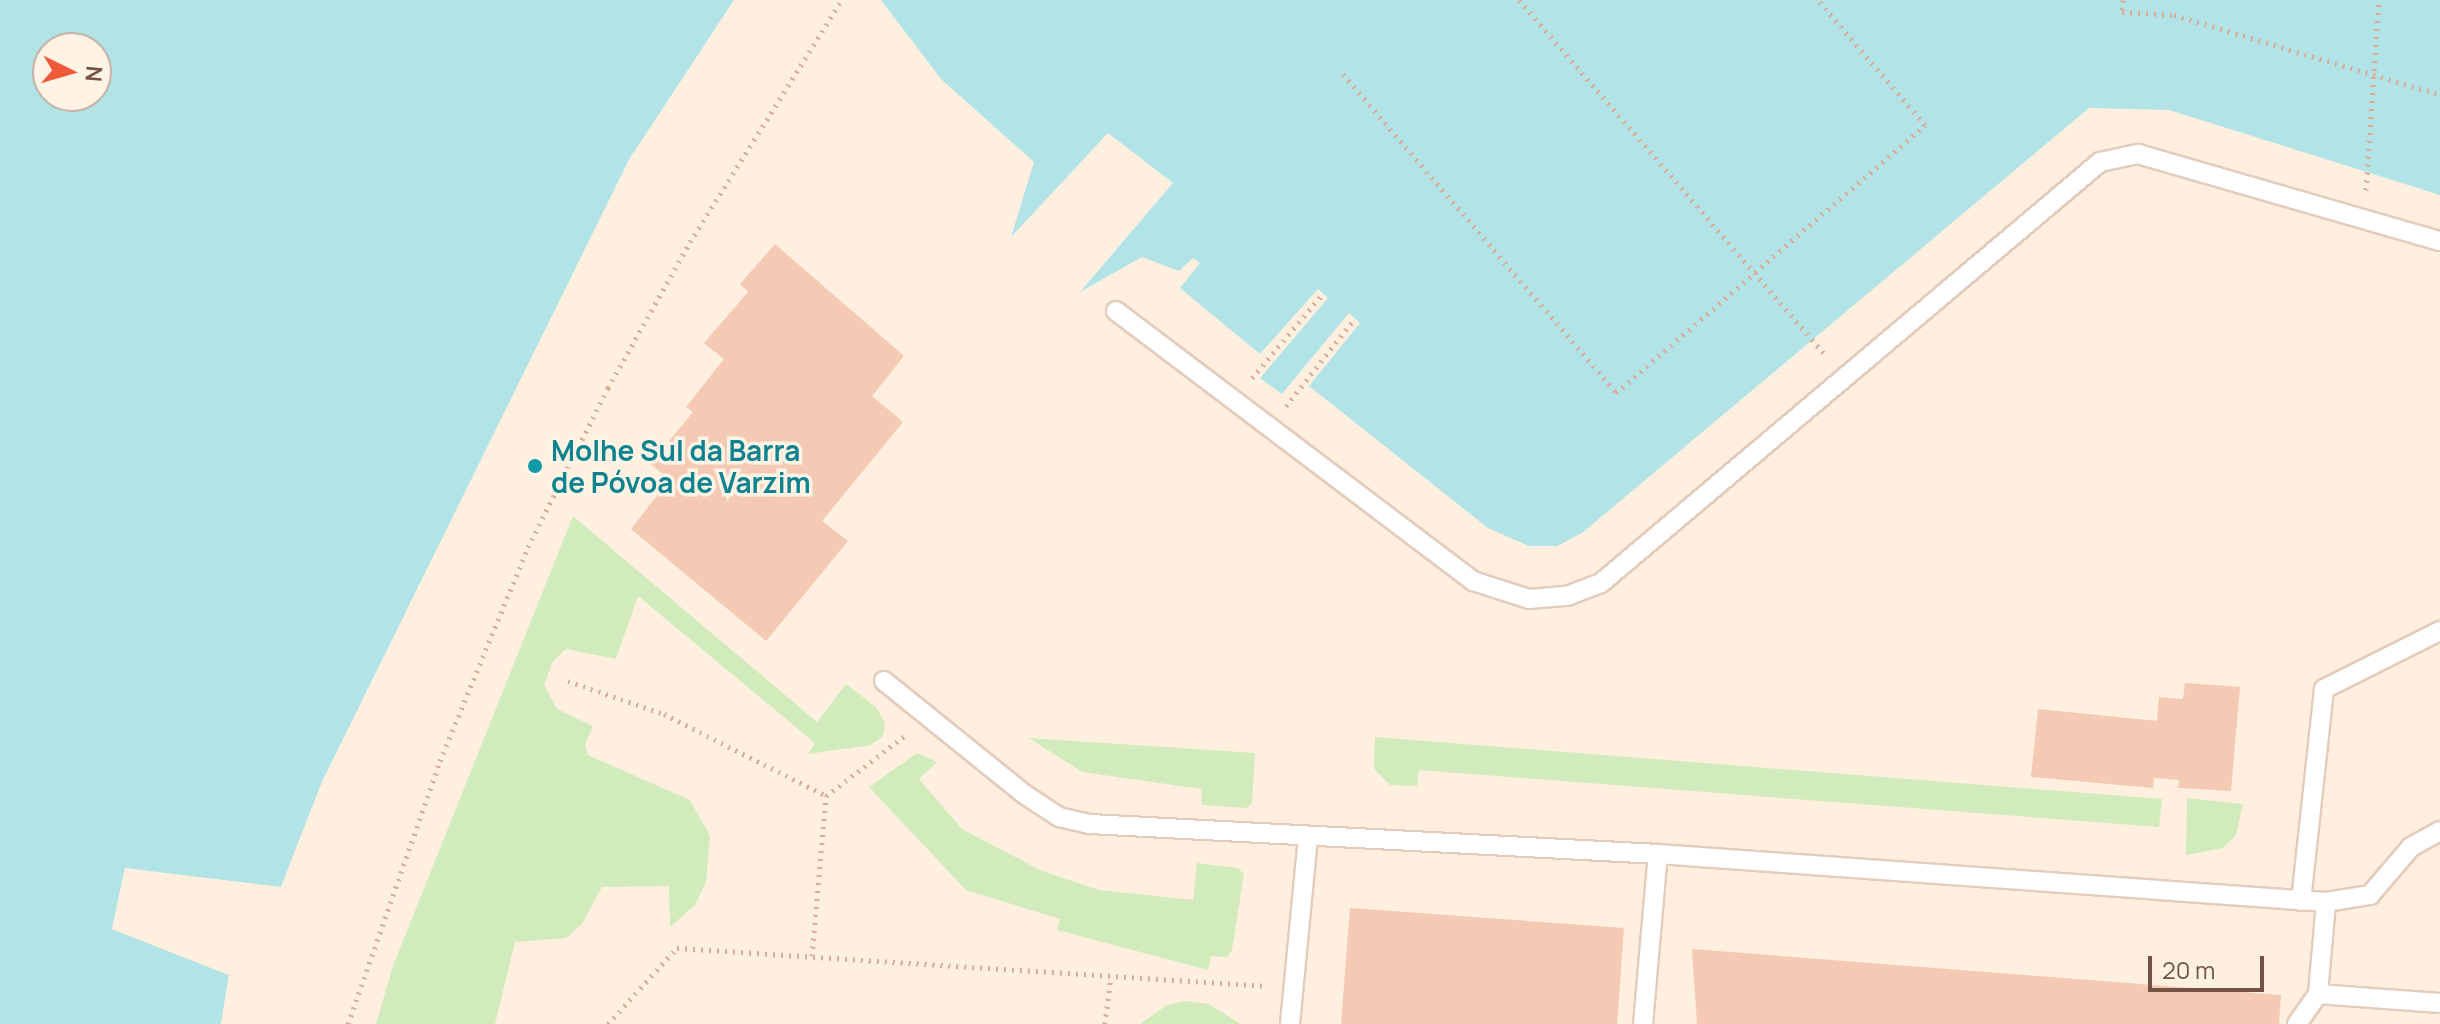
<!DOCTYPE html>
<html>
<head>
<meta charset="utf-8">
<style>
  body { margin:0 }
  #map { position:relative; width:2440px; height:1024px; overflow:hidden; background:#feefde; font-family:Manrope,sans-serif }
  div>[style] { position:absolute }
  .green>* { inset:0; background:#d2ebbc }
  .water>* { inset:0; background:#b2e3e7 }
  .pier>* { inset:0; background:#feefde }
  .building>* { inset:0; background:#f4cab4 }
  .path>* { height:5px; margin-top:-2.5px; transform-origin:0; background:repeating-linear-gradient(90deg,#d9ad97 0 2px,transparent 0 8px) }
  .roads { filter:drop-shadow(2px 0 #e4ccbd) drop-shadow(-2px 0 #e4ccbd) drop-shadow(0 2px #e4ccbd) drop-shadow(0 -2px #e4ccbd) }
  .lane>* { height:18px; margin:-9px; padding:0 9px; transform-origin:9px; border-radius:9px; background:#fff }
  .dots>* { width:22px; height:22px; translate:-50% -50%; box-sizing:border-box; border:4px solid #fff3e5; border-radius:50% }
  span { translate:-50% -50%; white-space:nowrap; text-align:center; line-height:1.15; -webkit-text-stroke:7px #fff3e5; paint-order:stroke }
  .culture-label { font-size:28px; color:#0d838f; font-weight:700 }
  .left { translate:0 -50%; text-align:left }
  .north { position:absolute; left:32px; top:32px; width:80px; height:80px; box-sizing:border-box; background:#fff3e5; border:2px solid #c7b3a5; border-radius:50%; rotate:95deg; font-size:22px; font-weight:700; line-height:32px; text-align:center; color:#745345 }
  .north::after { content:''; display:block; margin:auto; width:28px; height:36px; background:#f0593a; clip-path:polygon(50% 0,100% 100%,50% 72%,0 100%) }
  .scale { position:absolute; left:2148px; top:956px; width:116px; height:36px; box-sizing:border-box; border:4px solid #745345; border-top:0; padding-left:10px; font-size:24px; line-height:28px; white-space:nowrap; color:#745345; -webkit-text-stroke:6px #fff3e5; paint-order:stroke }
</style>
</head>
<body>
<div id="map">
  <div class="green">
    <div style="clip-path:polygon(573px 516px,817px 722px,846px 684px,876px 707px,885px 723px,883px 736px,871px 745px,808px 754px,815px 743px,638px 596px,616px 659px,566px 649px,553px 661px,544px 685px,557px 709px,593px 726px,585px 744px,588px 755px,690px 800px,710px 836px,706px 882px,695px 905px,670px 927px,669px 886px,602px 887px,582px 924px,566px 938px,515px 942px,495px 1024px,376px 1024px,393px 966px)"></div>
    <div style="clip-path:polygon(1375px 737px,2162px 799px,2159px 827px,1419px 770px,1417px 786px,1390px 785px,1374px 769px)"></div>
    <div style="clip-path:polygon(1029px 738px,1255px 753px,1252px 803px,1247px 808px,1202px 805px,1201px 789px,1082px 772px)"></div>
    <div style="clip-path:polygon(917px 753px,937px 762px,919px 779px,962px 829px,1042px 871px,1099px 890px,1193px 900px,1197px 863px,1238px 868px,1244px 874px,1232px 950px,1227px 957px,1211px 956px,1208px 970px,1057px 930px,1060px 919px,966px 890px,869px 787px)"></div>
    <div style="clip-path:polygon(2187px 798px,2243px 804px,2236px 835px,2223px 848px,2186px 855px)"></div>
    <div style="clip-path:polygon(1185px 1001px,1208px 1004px,1241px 1024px,1140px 1024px,1167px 1005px)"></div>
  </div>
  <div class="water">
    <div style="clip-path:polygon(evenodd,0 0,734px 0,630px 158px,322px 782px,281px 887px,125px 869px,112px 929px,229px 975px,221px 1024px,0 1024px,0 0,48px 48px,96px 48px,96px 96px,48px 96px,48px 48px)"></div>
    <div style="clip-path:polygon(881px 0,2440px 0,2440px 195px,2169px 110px,2089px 108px,1582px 533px,1557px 546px,1529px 546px,1488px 528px,1309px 386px,1360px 323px,1349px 313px,1282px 394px,1260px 378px,1328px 298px,1318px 289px,1260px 354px,1180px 288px,1200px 263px,1193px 258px,1179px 271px,1142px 257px,1080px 292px,1173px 183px,1108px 133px,1011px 237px,1034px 162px,941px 79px)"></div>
  </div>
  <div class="pier">
    <div style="clip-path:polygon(738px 0,634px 160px,326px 783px,285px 889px,128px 873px,117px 926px,232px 972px,221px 1024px,229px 975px,112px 929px,125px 868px,281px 887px,322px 782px,630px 158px)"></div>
  </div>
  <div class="building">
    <div style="clip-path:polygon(775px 244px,904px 356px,872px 396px,903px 422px,822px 521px,848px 541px,766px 641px,631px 529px,670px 479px,650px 464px,693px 412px,686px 407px,724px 359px,704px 343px,748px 292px,740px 284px)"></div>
    <div style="clip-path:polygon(2185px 683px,2240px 687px,2231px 791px,2178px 788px,2179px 780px,2154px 778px,2153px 788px,2031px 777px,2038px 709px,2157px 721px,2159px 697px,2183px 699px)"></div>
    <div style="clip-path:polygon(1350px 908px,1624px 928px,1617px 1024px,1341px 1024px)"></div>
    <div style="clip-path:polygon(1692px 949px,2281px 995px,2279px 1024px,1697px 1024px)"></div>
  </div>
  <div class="path">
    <div style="left:1519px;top:0;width:470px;rotate:49.2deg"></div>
    <div style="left:2123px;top:0;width:12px;rotate:95deg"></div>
    <div style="left:2122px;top:12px;width:52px;rotate:3.3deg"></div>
    <div style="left:2174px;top:15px;width:278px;rotate:16.7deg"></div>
    <div style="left:1343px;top:74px;width:420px;rotate:49.4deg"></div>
    <div style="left:1616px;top:393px;width:409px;rotate:-40.9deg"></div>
    <div style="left:1925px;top:125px;width:165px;rotate:-130.6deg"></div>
    <div style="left:2366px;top:190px;width:190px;rotate:-86.1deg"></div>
    <div style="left:1252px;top:378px;width:107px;rotate:-49.9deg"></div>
    <div style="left:1286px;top:406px;width:107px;rotate:-51.8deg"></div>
    <div style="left:568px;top:681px;width:102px;rotate:19deg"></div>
    <div style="left:664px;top:714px;width:182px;rotate:26.8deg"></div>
    <div style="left:812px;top:956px;width:161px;rotate:-85deg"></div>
    <div style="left:826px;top:796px;width:102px;rotate:-37.4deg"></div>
    <div style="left:348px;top:1024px;width:279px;rotate:-70.7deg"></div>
    <div style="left:440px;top:761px;width:231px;rotate:-67.6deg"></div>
    <div style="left:528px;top:547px;width:178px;rotate:-63.3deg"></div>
    <div style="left:608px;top:388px;width:167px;rotate:-60.7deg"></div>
    <div style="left:690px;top:242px;width:286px;rotate:-57.9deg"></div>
    <div style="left:608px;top:1024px;width:103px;rotate:-47.8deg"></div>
    <div style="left:677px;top:948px;width:592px;rotate:3.68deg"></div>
    <div style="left:1105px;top:1024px;width:48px;rotate:-82.9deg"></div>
  </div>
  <div class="roads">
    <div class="lane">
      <div style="left:1116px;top:311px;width:448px;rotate:37.1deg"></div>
      <div style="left:1473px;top:581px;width:59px;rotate:17.8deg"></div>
      <div style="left:1529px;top:599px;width:38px;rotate:-5deg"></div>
      <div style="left:1567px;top:596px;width:36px;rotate:-21deg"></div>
      <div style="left:1601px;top:583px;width:653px;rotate:-40.15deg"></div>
      <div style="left:2100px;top:162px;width:39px;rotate:-12deg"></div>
      <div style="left:2138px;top:154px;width:314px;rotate:16.1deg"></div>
      <div style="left:884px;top:681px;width:180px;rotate:38.9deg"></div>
      <div style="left:1024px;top:794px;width:42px;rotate:33.3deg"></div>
      <div style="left:1059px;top:817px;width:32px;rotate:13deg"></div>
      <div style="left:1090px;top:824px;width:569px;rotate:3.02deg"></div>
      <div style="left:1658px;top:854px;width:670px;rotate:4.11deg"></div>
      <div style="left:2326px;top:902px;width:45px;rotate:-9deg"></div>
      <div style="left:2370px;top:895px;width:63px;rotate:-49.5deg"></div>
      <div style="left:2411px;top:847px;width:33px;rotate:-29deg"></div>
      <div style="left:2301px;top:901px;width:213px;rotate:-83.8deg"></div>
      <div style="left:2324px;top:689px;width:130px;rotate:-26.6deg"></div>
      <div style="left:2318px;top:994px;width:122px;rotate:4.2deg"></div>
      <div style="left:1290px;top:1024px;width:189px;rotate:-84.5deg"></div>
      <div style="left:1643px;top:1024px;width:171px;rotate:-85deg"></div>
      <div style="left:2297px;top:1024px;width:37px;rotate:-55deg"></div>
      <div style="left:2318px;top:994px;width:92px;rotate:-85deg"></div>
    </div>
  </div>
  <div class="dots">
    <div style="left:535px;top:466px;background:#0f9aa8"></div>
  </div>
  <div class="culture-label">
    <span class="left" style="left:551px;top:466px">Molhe Sul da Barra<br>de Póvoa de Varzim</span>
  </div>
  <div class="north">N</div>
  <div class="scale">20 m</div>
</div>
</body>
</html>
